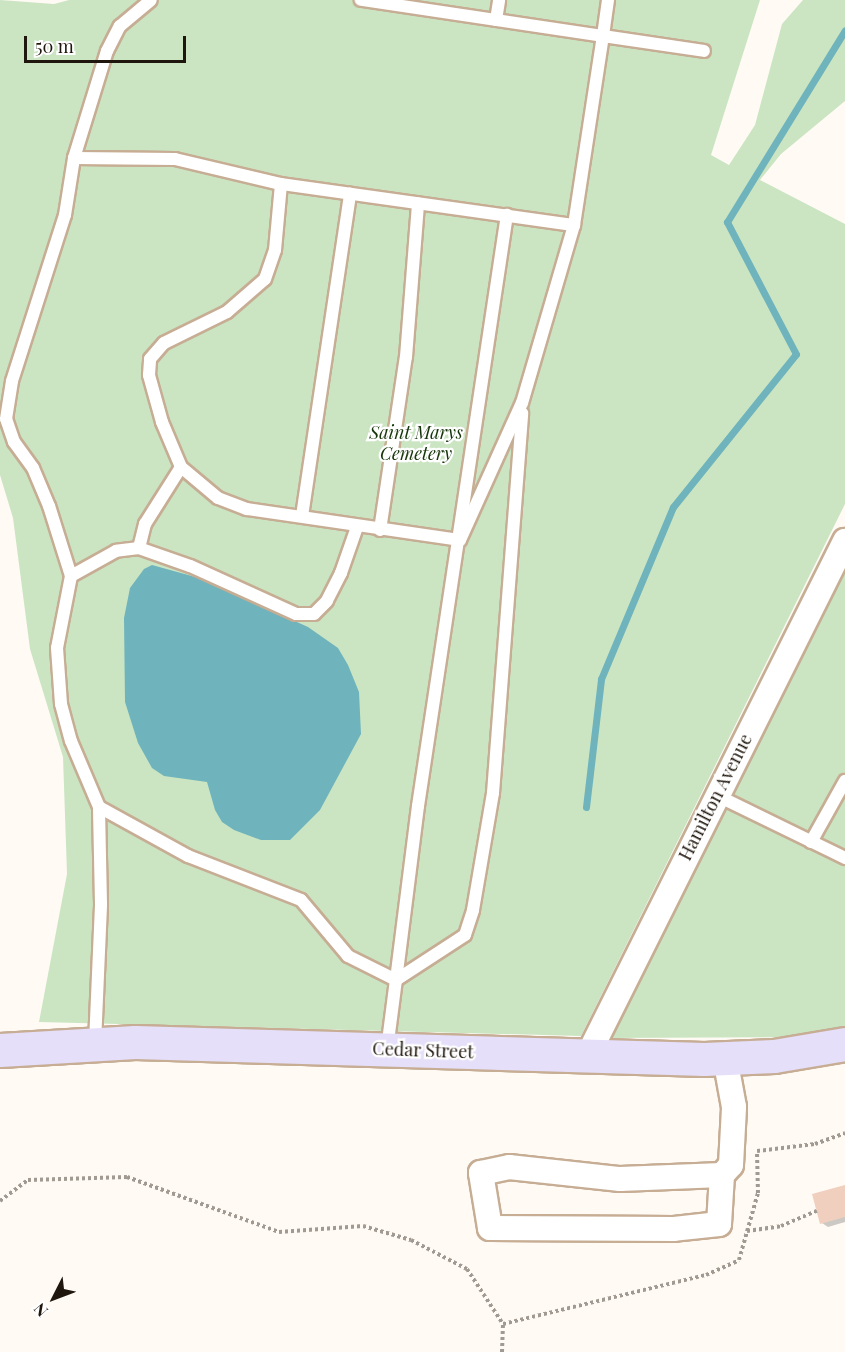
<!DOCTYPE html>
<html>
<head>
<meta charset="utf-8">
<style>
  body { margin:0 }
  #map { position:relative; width:845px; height:1352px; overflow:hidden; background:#fffaf4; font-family:"Playfair Display",serif }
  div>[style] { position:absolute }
  .green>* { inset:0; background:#cbe5c3 }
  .water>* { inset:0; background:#6fb3bc }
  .shadow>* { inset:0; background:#0003 }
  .stream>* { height:7px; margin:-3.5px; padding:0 3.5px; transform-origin:3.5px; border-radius:3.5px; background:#6fb3bc }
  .building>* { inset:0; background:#f0cfbe }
  .path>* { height:4px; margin-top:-2px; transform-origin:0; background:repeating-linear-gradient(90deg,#a09a92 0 3px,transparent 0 6px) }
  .roads { filter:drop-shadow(2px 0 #c6ad94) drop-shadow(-2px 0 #c6ad94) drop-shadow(0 2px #c6ad94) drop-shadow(0 -2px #c6ad94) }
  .service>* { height:12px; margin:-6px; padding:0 6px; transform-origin:6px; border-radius:6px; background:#fff }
  .minor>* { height:24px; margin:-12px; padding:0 12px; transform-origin:12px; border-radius:12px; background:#fff }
  .secondary>* { height:33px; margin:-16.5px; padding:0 16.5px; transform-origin:16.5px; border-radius:16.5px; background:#e6dffa }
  span { translate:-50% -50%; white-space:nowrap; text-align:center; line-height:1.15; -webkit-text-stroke:4.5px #fff; paint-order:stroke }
  .park-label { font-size:18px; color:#163609; font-style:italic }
  .street-label { font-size:18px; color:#1f160d }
  .north { position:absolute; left:24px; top:1268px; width:60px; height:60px; -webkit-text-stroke:4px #fff; paint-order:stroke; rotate:228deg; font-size:16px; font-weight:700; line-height:24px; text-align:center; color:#1f160d }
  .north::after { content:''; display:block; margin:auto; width:21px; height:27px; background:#1f160d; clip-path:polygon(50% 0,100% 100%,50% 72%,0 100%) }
  .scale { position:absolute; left:24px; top:36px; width:162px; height:27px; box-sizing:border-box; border:3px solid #1f160d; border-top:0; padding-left:8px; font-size:18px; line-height:21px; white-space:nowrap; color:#1f160d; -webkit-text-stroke:4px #fff; paint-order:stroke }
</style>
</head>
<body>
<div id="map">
  <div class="green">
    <div style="clip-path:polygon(0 0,54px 4px,69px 0,760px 0,711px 155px,729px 165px,755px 125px,782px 24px,803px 0,845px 0,845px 101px,781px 154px,760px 180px,845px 224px,845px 504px,581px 1036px,39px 1022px,67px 874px,63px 757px,30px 649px,13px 518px,0 475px)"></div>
    <div style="clip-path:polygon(845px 568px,845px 1026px,809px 1037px,609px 1038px)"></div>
  </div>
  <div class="water">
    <div style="clip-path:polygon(152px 565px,199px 578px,308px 627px,338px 648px,348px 665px,359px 692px,361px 734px,320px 810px,290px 840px,261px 840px,234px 830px,222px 822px,215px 810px,207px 782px,164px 776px,152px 768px,138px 743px,125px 702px,124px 618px,130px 588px,144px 569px)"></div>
  </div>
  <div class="shadow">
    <div style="clip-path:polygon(845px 1186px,845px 1222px,828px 1227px,822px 1223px)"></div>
  </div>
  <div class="stream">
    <div style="left:586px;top:807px;width:129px;rotate:-83.3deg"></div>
    <div style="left:601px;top:679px;width:186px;rotate:-67.3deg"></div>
    <div style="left:673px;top:507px;width:196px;rotate:-51.2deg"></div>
    <div style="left:796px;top:354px;width:149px;rotate:-117.6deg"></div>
    <div style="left:727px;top:222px;width:225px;rotate:-58.4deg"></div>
  </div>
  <div class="building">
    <div style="clip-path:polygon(845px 1185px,845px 1217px,820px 1224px,812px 1194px)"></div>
  </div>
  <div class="path">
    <div style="left:0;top:1201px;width:35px;rotate:-37deg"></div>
    <div style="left:28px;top:1180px;width:99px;rotate:-1.7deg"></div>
    <div style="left:127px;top:1177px;width:162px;rotate:19.9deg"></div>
    <div style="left:279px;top:1232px;width:84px;rotate:-4.1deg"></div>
    <div style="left:363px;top:1226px;width:50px;rotate:16.3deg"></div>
    <div style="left:411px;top:1240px;width:63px;rotate:27.4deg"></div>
    <div style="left:467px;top:1269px;width:66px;rotate:56.8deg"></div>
    <div style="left:747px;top:1231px;width:34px;rotate:-8deg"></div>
    <div style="left:781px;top:1226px;width:39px;rotate:-23deg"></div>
    <div style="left:502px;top:1352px;width:28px;rotate:-88deg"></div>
    <div style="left:503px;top:1324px;width:209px;rotate:-13.6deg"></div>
    <div style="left:706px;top:1275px;width:36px;rotate:-24deg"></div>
    <div style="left:739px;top:1260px;width:70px;rotate:-74.2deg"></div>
    <div style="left:758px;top:1193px;width:42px;rotate:-91.4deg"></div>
    <div style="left:757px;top:1151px;width:58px;rotate:-6.9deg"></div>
    <div style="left:815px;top:1144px;width:32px;rotate:-20deg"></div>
  </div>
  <div class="roads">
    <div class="service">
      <div style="left:608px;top:0;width:36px;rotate:98deg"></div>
      <div style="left:603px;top:36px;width:102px;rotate:8.4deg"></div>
      <div style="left:496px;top:20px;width:20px;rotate:-81deg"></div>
      <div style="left:74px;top:158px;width:101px;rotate:0.6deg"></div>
      <div style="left:175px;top:159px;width:109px;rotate:13.3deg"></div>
      <div style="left:281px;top:184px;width:296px;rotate:8deg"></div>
      <div style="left:181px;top:467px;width:48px;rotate:40deg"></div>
      <div style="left:218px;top:498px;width:31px;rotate:21deg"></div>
      <div style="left:247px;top:509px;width:215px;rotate:8.3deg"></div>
      <div style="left:460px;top:540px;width:150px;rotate:-65.7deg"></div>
      <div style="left:522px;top:403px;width:185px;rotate:-73.7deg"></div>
      <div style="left:574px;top:225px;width:191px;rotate:-81.3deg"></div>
      <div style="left:603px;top:36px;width:245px;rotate:-171.5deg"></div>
      <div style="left:302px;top:516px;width:326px;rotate:-81.5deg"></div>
      <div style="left:357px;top:527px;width:49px;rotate:109.2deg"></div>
      <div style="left:341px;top:573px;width:31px;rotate:117deg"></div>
      <div style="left:327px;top:601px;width:18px;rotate:135deg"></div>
      <div style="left:314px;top:614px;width:18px;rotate:180deg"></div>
      <div style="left:296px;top:614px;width:116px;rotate:-155.6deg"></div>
      <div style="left:190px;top:566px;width:54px;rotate:-160.6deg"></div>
      <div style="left:139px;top:548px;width:23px;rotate:173deg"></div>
      <div style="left:116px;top:551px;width:51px;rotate:150.9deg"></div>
      <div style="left:71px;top:576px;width:73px;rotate:101deg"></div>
      <div style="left:57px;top:648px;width:56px;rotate:85.9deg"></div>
      <div style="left:61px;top:704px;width:38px;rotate:75deg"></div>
      <div style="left:71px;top:741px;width:72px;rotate:67deg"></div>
      <div style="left:99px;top:807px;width:102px;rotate:28.8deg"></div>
      <div style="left:188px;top:856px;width:121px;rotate:21.3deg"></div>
      <div style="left:301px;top:900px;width:73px;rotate:50deg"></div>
      <div style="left:348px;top:956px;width:54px;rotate:26.6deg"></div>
      <div style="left:396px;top:980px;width:175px;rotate:-82.8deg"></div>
      <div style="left:418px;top:806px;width:598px;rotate:-81.44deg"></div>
      <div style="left:380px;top:530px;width:175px;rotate:-81.5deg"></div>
      <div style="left:406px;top:357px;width:154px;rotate:-85.5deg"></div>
      <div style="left:139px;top:548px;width:25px;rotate:-76deg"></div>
      <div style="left:145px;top:524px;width:67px;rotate:-57.7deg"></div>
      <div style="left:181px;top:467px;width:49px;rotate:-112.9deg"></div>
      <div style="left:162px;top:422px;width:49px;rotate:-105.5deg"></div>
      <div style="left:149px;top:375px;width:16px;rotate:-86deg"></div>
      <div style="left:150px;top:359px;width:21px;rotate:-49deg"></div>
      <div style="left:164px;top:343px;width:70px;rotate:-26.2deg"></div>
      <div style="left:227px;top:312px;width:50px;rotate:-41deg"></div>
      <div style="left:265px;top:279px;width:31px;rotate:-71deg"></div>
      <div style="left:275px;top:250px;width:66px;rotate:-84.8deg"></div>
      <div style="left:71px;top:576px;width:73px;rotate:-107.4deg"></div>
      <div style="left:49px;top:506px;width:41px;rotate:-112.8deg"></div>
      <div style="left:33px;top:468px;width:32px;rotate:-126deg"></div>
      <div style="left:14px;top:442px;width:24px;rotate:-109deg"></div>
      <div style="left:6px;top:419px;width:38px;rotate:-81deg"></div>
      <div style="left:12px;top:381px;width:174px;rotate:-72.3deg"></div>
      <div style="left:65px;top:215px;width:58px;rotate:-81deg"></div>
      <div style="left:74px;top:158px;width:112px;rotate:-72.9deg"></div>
      <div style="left:107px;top:51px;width:28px;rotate:-63deg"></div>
      <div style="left:120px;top:26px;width:40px;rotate:-40deg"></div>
      <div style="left:716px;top:795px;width:144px;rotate:26deg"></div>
      <div style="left:811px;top:842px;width:70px;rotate:-60.9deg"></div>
      <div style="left:95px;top:1043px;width:139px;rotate:-87.5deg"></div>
      <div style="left:101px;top:904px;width:97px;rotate:-91.2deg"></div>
      <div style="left:387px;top:1049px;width:70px;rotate:-82.6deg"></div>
      <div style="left:396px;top:980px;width:82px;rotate:-33.1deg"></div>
      <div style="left:465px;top:935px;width:26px;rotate:-72deg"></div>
      <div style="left:473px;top:910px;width:119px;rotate:-80.3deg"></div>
      <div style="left:493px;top:793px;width:381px;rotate:-85.6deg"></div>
    </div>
    <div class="minor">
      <div style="left:588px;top:1055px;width:575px;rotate:-63.43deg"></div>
      <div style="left:722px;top:1175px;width:49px;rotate:93.5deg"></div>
      <div style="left:719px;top:1224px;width:45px;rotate:173.7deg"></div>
      <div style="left:674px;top:1229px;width:184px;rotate:-179.7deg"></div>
      <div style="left:490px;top:1228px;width:56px;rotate:-99.3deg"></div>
      <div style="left:481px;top:1173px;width:29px;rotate:-12deg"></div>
      <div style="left:509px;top:1167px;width:112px;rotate:6.2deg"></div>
      <div style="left:620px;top:1179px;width:102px;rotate:-2.2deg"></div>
      <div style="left:722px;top:1175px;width:13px;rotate:-48deg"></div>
      <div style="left:731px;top:1165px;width:58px;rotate:-87deg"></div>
      <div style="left:734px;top:1107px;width:50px;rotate:-100.4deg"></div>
    </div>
    <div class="secondary">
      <div style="left:0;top:1050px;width:135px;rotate:-3.4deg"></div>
      <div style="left:135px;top:1042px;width:569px;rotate:1.71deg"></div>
      <div style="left:704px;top:1059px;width:70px;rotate:-2.5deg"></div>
      <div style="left:774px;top:1056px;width:72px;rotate:-9.6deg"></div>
    </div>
  </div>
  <div class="park-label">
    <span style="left:416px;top:443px">Saint Marys<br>Cemetery</span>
  </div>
  <div class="street-label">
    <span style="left:715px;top:797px;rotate:-63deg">Hamilton Avenue</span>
    <span style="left:423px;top:1050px;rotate:2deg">Cedar Street</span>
  </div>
  <div class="north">N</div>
  <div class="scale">50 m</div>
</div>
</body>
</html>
